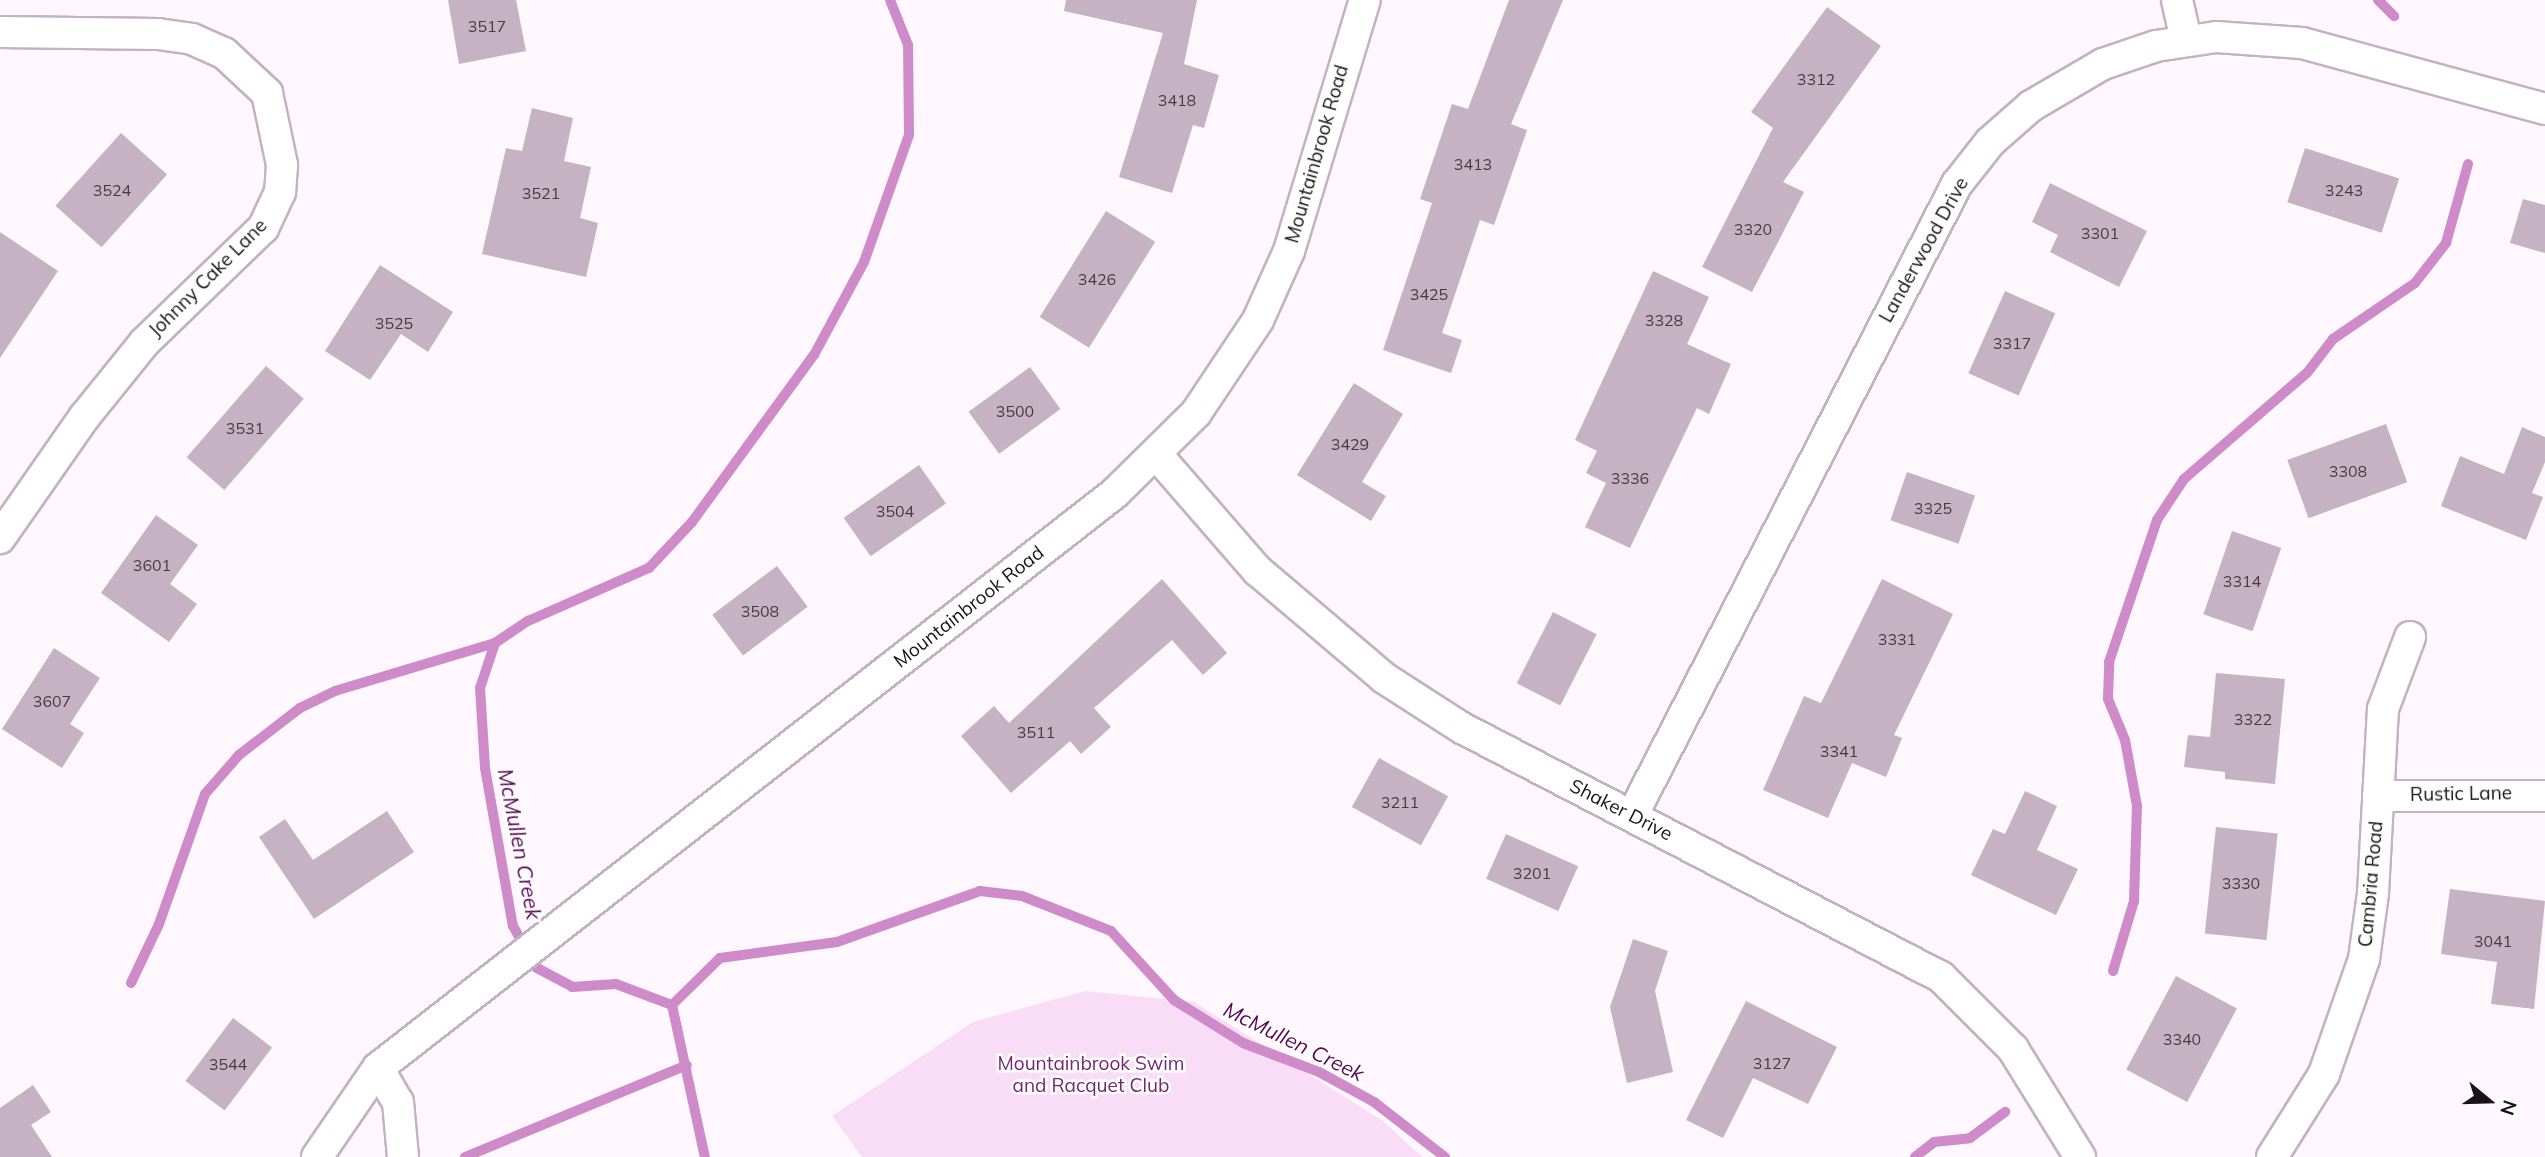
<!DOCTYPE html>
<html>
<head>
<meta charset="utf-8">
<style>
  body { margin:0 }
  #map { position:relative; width:2545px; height:1157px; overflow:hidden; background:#fef7fd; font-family:Mulish,sans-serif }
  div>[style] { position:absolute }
  .green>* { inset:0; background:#f9dcf6 }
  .stream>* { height:10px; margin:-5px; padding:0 5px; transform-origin:5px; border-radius:5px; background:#ce8ac9 }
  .building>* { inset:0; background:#c5b3c3; transform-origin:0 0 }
  .roads { filter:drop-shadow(2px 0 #c3b2c1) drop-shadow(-2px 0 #c3b2c1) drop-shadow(0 2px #c3b2c1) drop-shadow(0 -2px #c3b2c1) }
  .minor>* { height:30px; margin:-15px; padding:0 15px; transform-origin:15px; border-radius:15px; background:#fff }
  span { translate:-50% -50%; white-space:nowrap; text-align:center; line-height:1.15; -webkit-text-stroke:5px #fff; paint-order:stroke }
  .number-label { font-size:16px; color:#443b43 }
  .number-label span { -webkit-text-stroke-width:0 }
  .street-label { font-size:19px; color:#191318 }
  .park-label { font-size:19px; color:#752573 }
  .water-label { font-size:21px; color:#5c065a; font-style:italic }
  .north { position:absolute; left:2454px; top:1066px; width:70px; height:70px; -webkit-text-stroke:5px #fff; paint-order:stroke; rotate:109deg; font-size:19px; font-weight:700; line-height:28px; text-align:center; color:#191318 }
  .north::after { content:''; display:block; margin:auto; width:24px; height:32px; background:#191318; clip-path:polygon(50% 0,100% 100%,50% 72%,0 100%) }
</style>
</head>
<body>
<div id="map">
  <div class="green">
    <div style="clip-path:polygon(1085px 991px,1194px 1002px,1383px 1121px,1422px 1157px,862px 1157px,832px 1116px,973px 1022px)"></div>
  </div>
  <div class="stream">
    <div style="left:2378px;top:0;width:23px;rotate:45deg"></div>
    <div style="left:495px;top:643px;width:47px;rotate:108.4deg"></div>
    <div style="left:480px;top:688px;width:80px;rotate:86.4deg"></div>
    <div style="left:485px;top:768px;width:160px;rotate:80deg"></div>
    <div style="left:513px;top:926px;width:48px;rotate:60.3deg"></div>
    <div style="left:537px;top:968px;width:40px;rotate:28deg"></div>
    <div style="left:572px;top:987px;width:44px;rotate:-3.9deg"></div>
    <div style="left:616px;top:984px;width:60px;rotate:20.6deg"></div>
    <div style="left:2113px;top:971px;width:73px;rotate:-73.3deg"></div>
    <div style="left:2134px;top:901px;width:95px;rotate:-88.2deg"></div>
    <div style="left:2137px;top:806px;width:67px;rotate:-100.3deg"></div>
    <div style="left:2125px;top:740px;width:44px;rotate:-112.5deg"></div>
    <div style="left:2108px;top:699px;width:37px;rotate:-88deg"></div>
    <div style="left:2109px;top:662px;width:150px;rotate:-71.3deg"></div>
    <div style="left:2157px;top:520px;width:49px;rotate:-56.6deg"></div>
    <div style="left:2184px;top:479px;width:162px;rotate:-40.8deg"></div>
    <div style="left:2307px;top:373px;width:43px;rotate:-52.6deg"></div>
    <div style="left:2333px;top:339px;width:99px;rotate:-34.3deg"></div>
    <div style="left:2415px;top:283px;width:51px;rotate:-52.2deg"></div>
    <div style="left:2446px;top:243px;width:82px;rotate:-74.4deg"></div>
    <div style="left:131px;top:983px;width:65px;rotate:-64.6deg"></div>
    <div style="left:159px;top:924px;width:138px;rotate:-70.5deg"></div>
    <div style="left:205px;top:794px;width:52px;rotate:-48.9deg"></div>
    <div style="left:239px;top:755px;width:77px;rotate:-37.6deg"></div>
    <div style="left:300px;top:708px;width:39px;rotate:-26deg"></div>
    <div style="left:335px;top:691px;width:167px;rotate:-16.7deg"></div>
    <div style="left:495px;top:643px;width:40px;rotate:-34deg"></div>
    <div style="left:528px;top:621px;width:132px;rotate:-23.7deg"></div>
    <div style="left:649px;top:568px;width:63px;rotate:-46.9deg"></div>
    <div style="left:692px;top:522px;width:207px;rotate:-53.9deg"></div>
    <div style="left:814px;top:355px;width:106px;rotate:-61.7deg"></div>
    <div style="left:864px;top:262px;width:135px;rotate:-70.5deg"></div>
    <div style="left:909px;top:135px;width:90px;rotate:-90.6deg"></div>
    <div style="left:908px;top:45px;width:48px;rotate:-111.8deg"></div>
    <div style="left:672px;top:1005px;width:67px;rotate:-44.4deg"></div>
    <div style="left:720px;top:958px;width:118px;rotate:-7.8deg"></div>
    <div style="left:837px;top:942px;width:152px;rotate:-19.6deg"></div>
    <div style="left:980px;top:891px;width:42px;rotate:6.8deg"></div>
    <div style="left:1022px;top:896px;width:96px;rotate:21.5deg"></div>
    <div style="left:1111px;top:931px;width:93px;rotate:47.6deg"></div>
    <div style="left:1174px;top:1000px;width:81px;rotate:31.9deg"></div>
    <div style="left:1243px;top:1043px;width:81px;rotate:20.9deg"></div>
    <div style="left:1319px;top:1072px;width:63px;rotate:28.6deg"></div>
    <div style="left:1374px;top:1102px;width:90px;rotate:37.8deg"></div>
    <div style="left:672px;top:1005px;width:156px;rotate:77.8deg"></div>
    <div style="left:465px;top:1157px;width:240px;rotate:-22.5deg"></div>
    <div style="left:1915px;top:1157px;width:24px;rotate:-38deg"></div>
    <div style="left:1934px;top:1142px;width:36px;rotate:-6deg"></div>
    <div style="left:1970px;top:1138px;width:44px;rotate:-36.6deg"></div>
  </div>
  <div class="building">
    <div style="clip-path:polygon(448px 0,516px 0,526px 51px,459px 64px)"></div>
    <div style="clip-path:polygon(1066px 0,1197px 0,1184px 64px,1219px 75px,1204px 128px,1193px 125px,1172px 193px,1119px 177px,1163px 33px,1064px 11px)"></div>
    <div style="clip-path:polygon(1509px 0,1563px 0,1511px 124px,1527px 130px,1494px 225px,1480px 220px,1442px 333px,1462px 340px,1451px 373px,1383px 350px,1432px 203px,1420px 199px,1452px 104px,1468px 109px)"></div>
    <div style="clip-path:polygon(1827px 7px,1881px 46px,1783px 182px,1804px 192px,1752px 292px,1702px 267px,1773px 128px,1751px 112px)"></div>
    <div style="clip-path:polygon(532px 108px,573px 118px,564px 161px,591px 167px,580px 218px,598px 223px,586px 277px,482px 254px,506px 148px,522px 151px)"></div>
    <div style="left:121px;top:133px;width:62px;height:98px;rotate:42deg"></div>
    <div style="left:2305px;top:148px;width:99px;height:57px;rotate:18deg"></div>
    <div style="clip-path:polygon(2050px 183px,2147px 231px,2119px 287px,2050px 252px,2058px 235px,2032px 222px)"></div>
    <div style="clip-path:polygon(2523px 199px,2545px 205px,2545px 253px,2510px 243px)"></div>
    <div style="left:1106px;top:211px;width:58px;height:125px;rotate:32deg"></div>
    <div style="clip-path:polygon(0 232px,58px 271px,0 358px)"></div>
    <div style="clip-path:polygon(380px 265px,453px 312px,428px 352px,401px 334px,370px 380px,325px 351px)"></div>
    <div style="clip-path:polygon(1653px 271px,1709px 297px,1687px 344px,1731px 364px,1709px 414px,1697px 408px,1630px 548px,1585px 527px,1606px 483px,1586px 473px,1597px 451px,1575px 440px)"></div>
    <div style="left:2005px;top:291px;width:55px;height:90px;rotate:24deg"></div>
    <div style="left:266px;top:366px;width:50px;height:121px;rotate:41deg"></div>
    <div style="left:1030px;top:367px;width:52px;height:76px;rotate:54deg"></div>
    <div style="clip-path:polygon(1354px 383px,1403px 414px,1362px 482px,1386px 496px,1371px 521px,1297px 475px)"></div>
    <div style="left:2386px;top:424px;width:62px;height:105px;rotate:70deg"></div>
    <div style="clip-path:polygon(2522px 427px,2545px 437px,2545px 462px,2532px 493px,2543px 497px,2526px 540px,2441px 506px,2460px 456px,2504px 474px)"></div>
    <div style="left:919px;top:465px;width:47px;height:92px;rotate:55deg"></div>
    <div style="left:1907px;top:472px;width:72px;height:51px;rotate:19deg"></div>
    <div style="clip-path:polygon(156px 515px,198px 545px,170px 584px,197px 604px,169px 642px,101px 593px)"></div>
    <div style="left:2232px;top:531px;width:52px;height:88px;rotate:19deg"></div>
    <div style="left:777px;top:566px;width:51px;height:81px;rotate:53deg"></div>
    <div style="clip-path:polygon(1162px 579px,1227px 653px,1203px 675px,1172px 640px,1094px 708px,1111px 727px,1081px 754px,1070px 741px,1011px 793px,961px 736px,994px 706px,1009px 723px)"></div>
    <div style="clip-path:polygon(1882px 579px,1953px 614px,1894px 735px,1902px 738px,1886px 777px,1852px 763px,1828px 818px,1763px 790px,1804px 696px,1821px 703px)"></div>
    <div style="left:1553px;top:612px;width:49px;height:80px;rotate:27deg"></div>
    <div style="clip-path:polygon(54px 648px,100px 678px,70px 724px,84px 733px,62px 768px,2px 729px)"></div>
    <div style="clip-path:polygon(2216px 673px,2285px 679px,2275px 784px,2225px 779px,2225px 772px,2184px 767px,2188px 735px,2210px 737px)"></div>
    <div style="left:1379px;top:758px;width:79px;height:56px;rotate:29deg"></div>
    <div style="clip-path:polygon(2025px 791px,2057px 806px,2037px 850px,2078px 869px,2056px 915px,1971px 875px,1993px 829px,2005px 834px)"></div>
    <div style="clip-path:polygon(387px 811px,414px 852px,314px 919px,259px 837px,285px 819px,313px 860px)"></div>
    <div style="left:2216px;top:827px;width:62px;height:107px;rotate:6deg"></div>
    <div style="left:1506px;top:834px;width:79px;height:49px;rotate:24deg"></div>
    <div style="clip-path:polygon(2450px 889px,2545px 901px,2534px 1009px,2491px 1004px,2497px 962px,2441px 954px)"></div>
    <div style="clip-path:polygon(1633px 939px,1668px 951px,1655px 991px,1673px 1072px,1627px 1083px,1610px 1007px)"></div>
    <div style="left:2176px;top:976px;width:69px;height:106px;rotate:28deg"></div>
    <div style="clip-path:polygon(1746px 1001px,1837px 1047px,1808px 1104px,1753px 1078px,1723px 1138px,1686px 1120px)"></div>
    <div style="left:233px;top:1018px;width:49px;height:79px;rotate:37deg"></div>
    <div style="clip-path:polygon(33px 1085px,51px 1112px,31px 1125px,52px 1157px,0 1157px,0 1108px)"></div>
  </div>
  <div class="roads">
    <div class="minor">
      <div style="left:2177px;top:0;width:41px;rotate:77.3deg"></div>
      <div style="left:0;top:32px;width:158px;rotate:0.7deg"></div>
      <div style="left:158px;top:34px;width:34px;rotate:8deg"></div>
      <div style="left:192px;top:39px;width:35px;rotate:24deg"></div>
      <div style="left:224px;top:53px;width:59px;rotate:42.9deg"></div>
      <div style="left:267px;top:93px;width:74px;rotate:78.2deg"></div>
      <div style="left:282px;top:165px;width:27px;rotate:94deg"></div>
      <div style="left:280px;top:192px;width:40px;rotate:115deg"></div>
      <div style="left:263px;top:228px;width:165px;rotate:136deg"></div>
      <div style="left:144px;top:343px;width:94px;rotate:128.9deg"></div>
      <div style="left:85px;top:416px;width:149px;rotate:124.9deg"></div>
      <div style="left:1157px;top:455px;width:154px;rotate:49deg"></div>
      <div style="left:1258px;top:571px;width:165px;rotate:40.3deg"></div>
      <div style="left:1384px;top:678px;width:93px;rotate:32.7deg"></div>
      <div style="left:1462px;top:728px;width:540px;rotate:27.47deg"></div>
      <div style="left:1941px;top:977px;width:102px;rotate:45deg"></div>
      <div style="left:2013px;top:1049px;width:127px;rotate:58.2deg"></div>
      <div style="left:2378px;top:796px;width:167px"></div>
      <div style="left:1632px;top:816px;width:711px;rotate:-62.79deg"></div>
      <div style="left:1957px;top:184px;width:53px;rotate:-51.8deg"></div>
      <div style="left:1990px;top:142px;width:55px;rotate:-41.3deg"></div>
      <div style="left:2031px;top:106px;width:83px;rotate:-30.3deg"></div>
      <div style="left:2103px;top:64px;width:56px;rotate:-18.8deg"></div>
      <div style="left:2156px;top:46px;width:61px;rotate:-8.5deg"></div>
      <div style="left:2216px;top:37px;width:86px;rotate:4deg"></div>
      <div style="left:2302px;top:43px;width:252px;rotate:15.2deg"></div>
      <div style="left:378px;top:1068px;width:39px;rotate:60deg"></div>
      <div style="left:398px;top:1102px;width:55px;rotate:84.8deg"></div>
      <div style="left:317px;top:1157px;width:108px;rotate:-55.6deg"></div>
      <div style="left:378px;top:1068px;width:935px;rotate:-37.96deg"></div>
      <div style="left:1115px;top:493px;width:114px;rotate:-44.6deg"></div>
      <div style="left:1196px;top:413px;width:112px;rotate:-56.3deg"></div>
      <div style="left:1258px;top:320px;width:76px;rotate:-65.8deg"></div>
      <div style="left:1289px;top:251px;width:262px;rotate:-73.2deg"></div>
      <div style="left:2272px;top:1157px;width:98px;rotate:-57.9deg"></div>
      <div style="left:2324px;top:1074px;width:122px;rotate:-70.8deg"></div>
      <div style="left:2364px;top:959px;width:67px;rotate:-82.2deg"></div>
      <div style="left:2373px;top:893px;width:184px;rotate:-86.9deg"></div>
      <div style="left:2383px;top:709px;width:77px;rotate:-69.4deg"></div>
    </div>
  </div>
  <div class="number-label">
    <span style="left:487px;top:26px">3517</span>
    <span style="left:1816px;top:79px">3312</span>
    <span style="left:1177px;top:100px">3418</span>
    <span style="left:1473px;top:164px">3413</span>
    <span style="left:112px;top:190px">3524</span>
    <span style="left:2344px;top:190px">3243</span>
    <span style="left:541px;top:193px">3521</span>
    <span style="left:1753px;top:229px">3320</span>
    <span style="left:2100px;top:233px">3301</span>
    <span style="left:1097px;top:279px">3426</span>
    <span style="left:1429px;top:294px">3425</span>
    <span style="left:1664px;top:320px">3328</span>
    <span style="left:394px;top:323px">3525</span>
    <span style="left:2012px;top:343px">3317</span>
    <span style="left:1015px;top:411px">3500</span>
    <span style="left:245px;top:428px">3531</span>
    <span style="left:1350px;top:444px">3429</span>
    <span style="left:2348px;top:471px">3308</span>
    <span style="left:1630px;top:478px">3336</span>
    <span style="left:1933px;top:508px">3325</span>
    <span style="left:895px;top:511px">3504</span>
    <span style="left:152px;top:565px">3601</span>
    <span style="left:2242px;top:581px">3314</span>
    <span style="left:760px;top:611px">3508</span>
    <span style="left:1897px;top:639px">3331</span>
    <span style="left:52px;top:701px">3607</span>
    <span style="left:2253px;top:719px">3322</span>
    <span style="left:1036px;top:732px">3511</span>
    <span style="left:1839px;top:751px">3341</span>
    <span style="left:1400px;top:802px">3211</span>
    <span style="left:1532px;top:873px">3201</span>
    <span style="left:2241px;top:883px">3330</span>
    <span style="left:2493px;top:941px">3041</span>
    <span style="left:2182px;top:1039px">3340</span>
    <span style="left:1772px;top:1063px">3127</span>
    <span style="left:228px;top:1064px">3544</span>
  </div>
  <div class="street-label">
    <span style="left:1317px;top:154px;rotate:-74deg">Mountainbrook Road</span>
    <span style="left:1924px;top:250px;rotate:-61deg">Landerwood Drive</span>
    <span style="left:208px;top:278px;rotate:-45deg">Johnny Cake Lane</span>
    <span style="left:969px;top:607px;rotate:-38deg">Mountainbrook Road</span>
    <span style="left:2461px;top:794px;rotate:-1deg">Rustic Lane</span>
    <span style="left:1621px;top:810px;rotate:27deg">Shaker Drive</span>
    <span style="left:2371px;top:884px;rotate:-85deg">Cambria Road</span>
  </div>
  <div class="park-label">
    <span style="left:1091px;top:1075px">Mountainbrook Swim<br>and Racquet Club</span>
  </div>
  <div class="water-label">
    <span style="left:520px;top:844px;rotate:79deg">McMullen Creek</span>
    <span style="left:1294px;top:1041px;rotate:26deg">McMullen Creek</span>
  </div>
  <div class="north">N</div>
</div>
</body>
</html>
